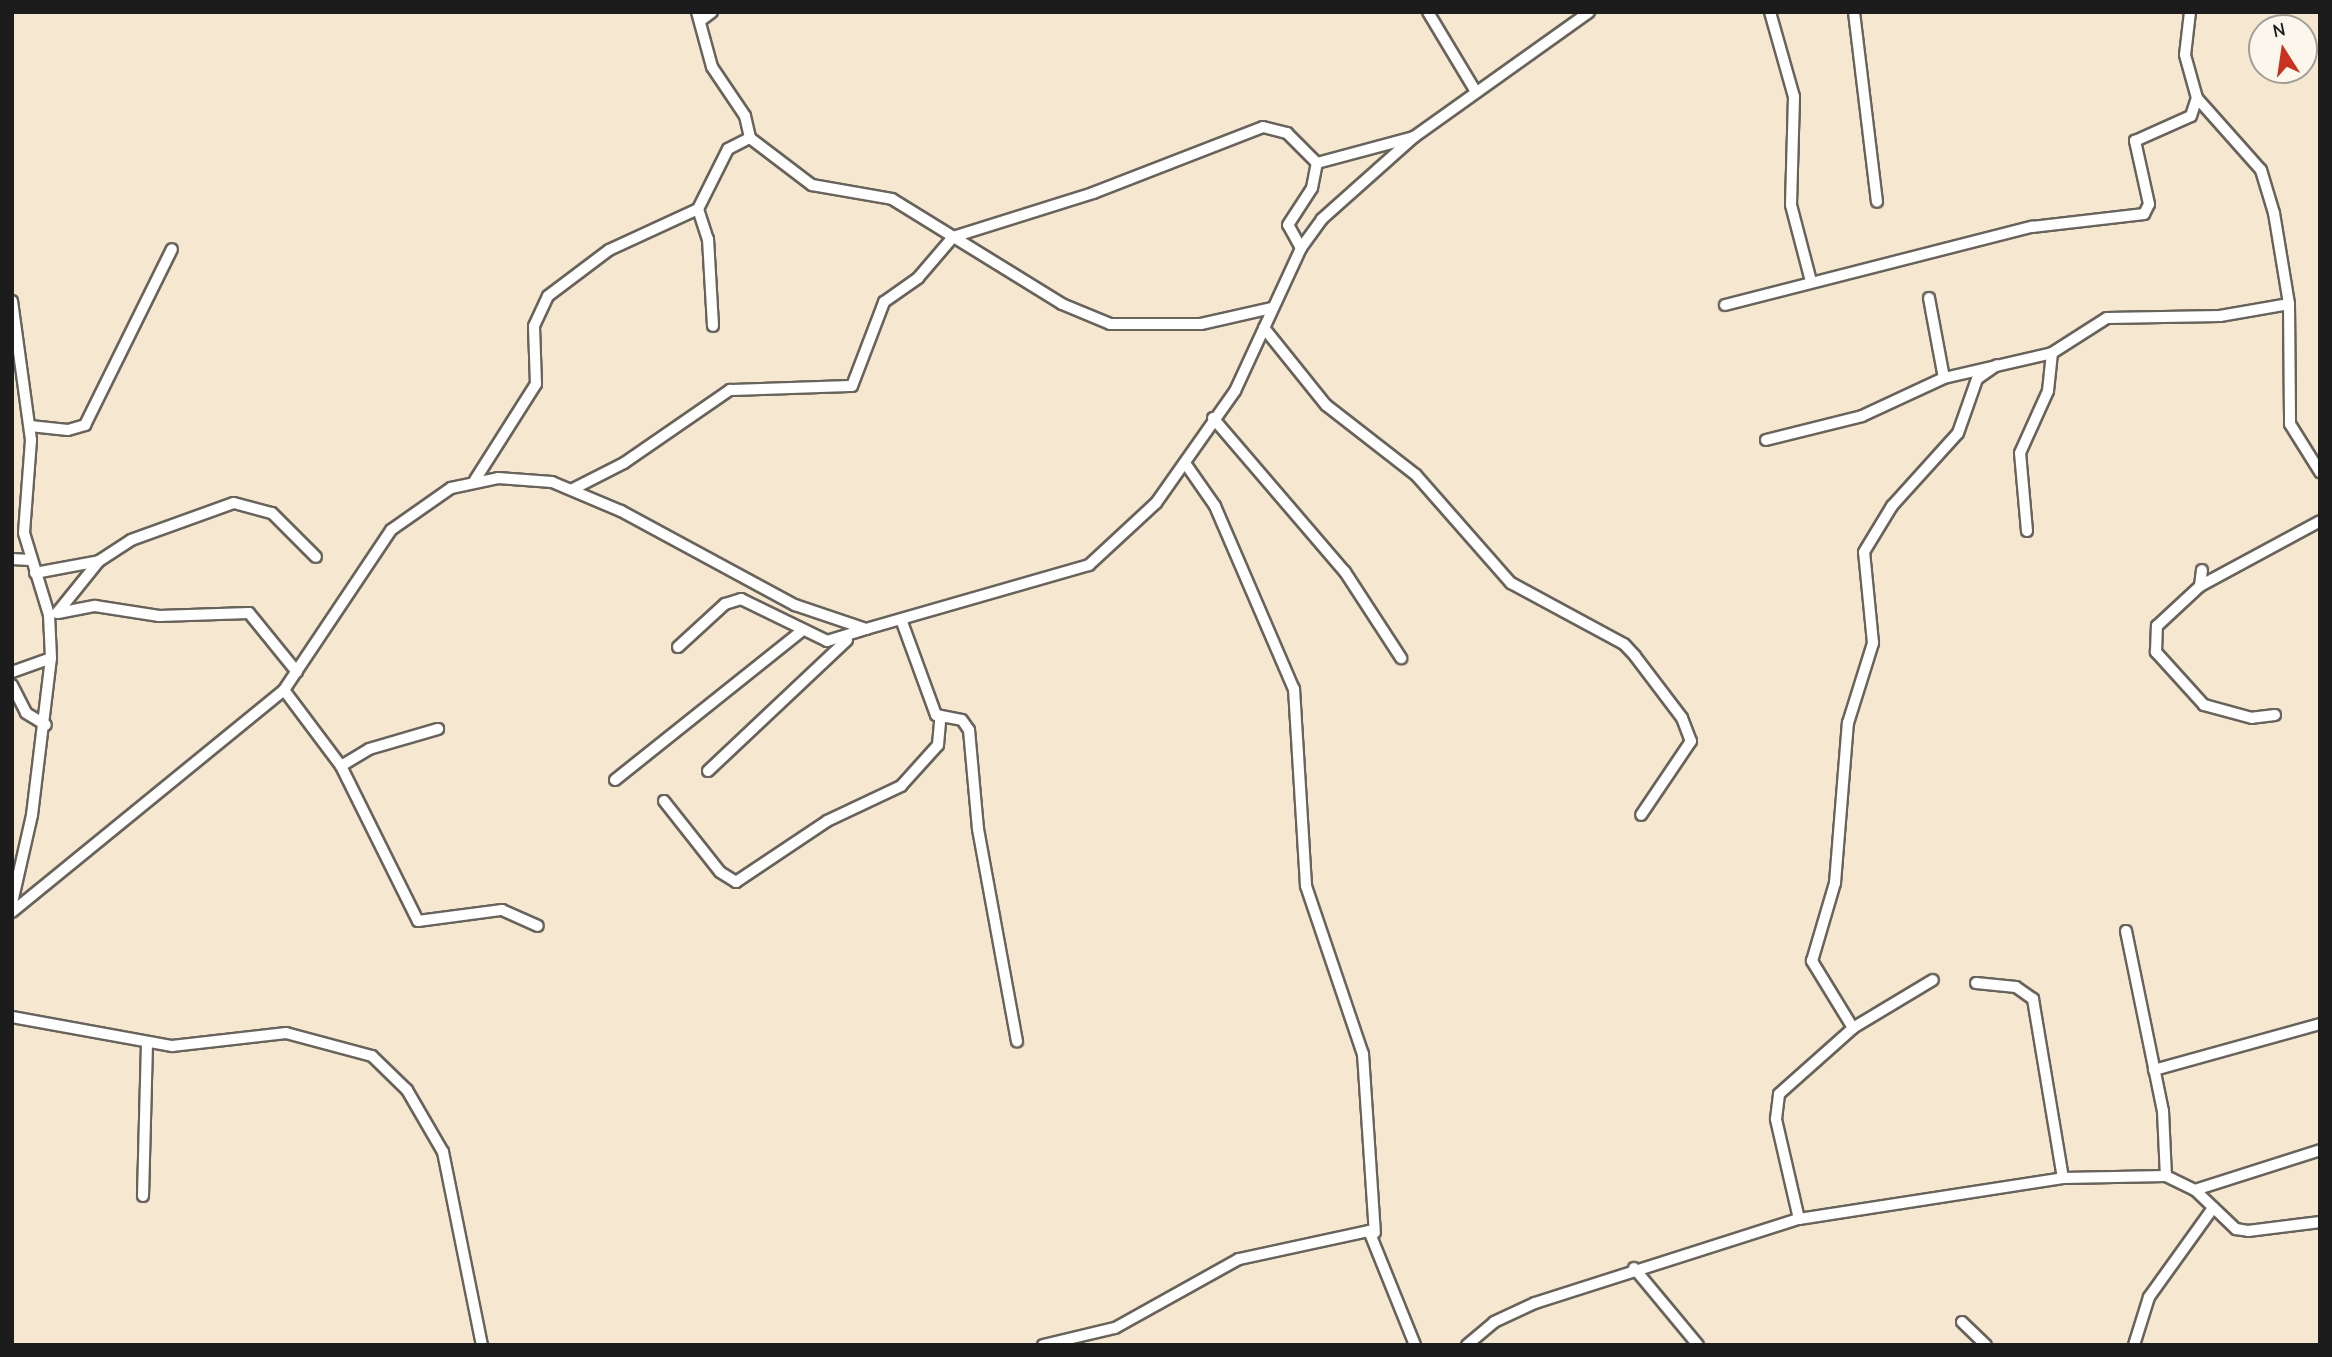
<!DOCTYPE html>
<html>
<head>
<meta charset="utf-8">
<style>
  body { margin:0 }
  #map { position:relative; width:2332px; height:1357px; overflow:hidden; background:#f6e7d1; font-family:"Comic Neue",sans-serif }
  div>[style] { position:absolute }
  .roads { filter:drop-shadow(2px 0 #68635b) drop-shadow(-2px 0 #68635b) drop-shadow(0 2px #68635b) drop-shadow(0 -2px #68635b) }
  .minor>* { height:10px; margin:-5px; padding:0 5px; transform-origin:5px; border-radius:5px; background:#fff }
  span { translate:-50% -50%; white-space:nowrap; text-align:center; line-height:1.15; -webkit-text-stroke:5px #fbf7ec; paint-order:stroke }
  .frame { position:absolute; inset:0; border:14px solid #1c1c1c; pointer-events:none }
  .north { position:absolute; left:2248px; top:14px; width:70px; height:70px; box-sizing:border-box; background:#fbf7ec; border:2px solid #a29f99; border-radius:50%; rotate:348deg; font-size:19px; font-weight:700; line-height:28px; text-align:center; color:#1c1c1c }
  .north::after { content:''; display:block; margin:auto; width:24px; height:32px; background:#c8321e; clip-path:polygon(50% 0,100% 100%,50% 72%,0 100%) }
</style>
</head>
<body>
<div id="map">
  <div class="roads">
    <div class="minor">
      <div style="left:697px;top:12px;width:57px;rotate:74.7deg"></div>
      <div style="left:712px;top:67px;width:59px;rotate:56deg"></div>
      <div style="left:745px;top:116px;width:23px;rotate:77deg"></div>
      <div style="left:750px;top:138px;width:78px;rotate:37.2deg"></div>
      <div style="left:812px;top:185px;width:81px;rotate:9.9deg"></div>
      <div style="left:892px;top:199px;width:200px;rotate:31.7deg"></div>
      <div style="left:1062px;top:304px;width:52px;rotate:22.6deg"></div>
      <div style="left:1110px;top:324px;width:91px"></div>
      <div style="left:1201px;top:324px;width:73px;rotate:-12.7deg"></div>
      <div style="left:1428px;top:12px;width:93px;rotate:59deg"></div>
      <div style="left:1770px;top:12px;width:88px;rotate:74.2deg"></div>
      <div style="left:1794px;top:97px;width:108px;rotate:91.6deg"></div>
      <div style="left:1791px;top:205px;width:79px;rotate:75.3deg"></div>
      <div style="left:1854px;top:12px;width:191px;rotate:83.1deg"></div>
      <div style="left:2190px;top:12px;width:43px;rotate:96.6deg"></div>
      <div style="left:2185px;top:55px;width:45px;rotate:74.4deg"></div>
      <div style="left:2197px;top:98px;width:96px;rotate:48.4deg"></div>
      <div style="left:2261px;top:170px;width:45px;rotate:73.2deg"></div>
      <div style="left:2274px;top:213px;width:92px;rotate:80.6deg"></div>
      <div style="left:2289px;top:304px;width:120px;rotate:89.5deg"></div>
      <div style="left:2290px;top:424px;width:57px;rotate:58deg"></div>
      <div style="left:700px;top:21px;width:15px;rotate:-37deg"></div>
      <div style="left:698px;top:209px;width:32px;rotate:72deg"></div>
      <div style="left:708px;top:239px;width:87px;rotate:86.7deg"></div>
      <div style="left:1301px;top:248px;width:26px;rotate:-119deg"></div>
      <div style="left:1288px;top:225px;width:44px;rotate:-57deg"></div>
      <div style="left:1312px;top:188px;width:25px;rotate:-79deg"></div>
      <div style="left:1929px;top:298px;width:81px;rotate:79.4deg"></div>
      <div style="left:12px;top:301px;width:140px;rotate:82.2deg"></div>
      <div style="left:31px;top:440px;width:93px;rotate:94.3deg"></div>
      <div style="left:24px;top:533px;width:86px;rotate:73deg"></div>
      <div style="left:49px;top:615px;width:43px;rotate:87.3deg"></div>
      <div style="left:51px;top:658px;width:158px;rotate:96.9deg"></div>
      <div style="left:32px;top:815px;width:90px;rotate:102.8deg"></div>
      <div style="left:1725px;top:305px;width:317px;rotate:-14.3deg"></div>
      <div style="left:2032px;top:227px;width:113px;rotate:-6.6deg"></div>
      <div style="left:2144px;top:214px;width:11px;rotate:-63deg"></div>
      <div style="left:2149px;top:204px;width:65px;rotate:-102.5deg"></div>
      <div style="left:2135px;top:141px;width:61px;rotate:-24.1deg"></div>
      <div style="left:2191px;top:116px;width:19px;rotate:-72deg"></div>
      <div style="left:1264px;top:328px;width:99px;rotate:51.2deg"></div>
      <div style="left:1326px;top:405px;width:114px;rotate:37.9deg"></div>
      <div style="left:1416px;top:475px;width:144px;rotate:48.7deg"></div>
      <div style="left:1511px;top:583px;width:128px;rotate:28.4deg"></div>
      <div style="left:1624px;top:644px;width:16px;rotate:47deg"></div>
      <div style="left:1635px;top:656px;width:78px;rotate:52.8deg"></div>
      <div style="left:1682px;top:718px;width:25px;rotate:69deg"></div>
      <div style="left:1691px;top:741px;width:89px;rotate:124deg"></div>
      <div style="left:1213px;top:418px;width:203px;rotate:49.4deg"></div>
      <div style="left:1345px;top:572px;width:103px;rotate:56.9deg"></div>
      <div style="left:30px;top:426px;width:38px;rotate:6deg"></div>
      <div style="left:68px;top:430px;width:18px;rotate:-16deg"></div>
      <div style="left:85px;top:425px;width:196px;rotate:-63.7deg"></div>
      <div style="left:1766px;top:440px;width:99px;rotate:-14deg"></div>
      <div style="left:1862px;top:416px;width:90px;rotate:-24.9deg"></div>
      <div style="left:1944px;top:378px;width:111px;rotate:-13deg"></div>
      <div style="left:2052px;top:353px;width:65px;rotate:-32.5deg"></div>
      <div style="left:2107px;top:318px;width:113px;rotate:-1deg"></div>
      <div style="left:2220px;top:316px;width:70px;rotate:-9.9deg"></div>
      <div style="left:1185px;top:463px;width:52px;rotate:55.1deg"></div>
      <div style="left:1215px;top:506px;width:199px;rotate:66.7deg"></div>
      <div style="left:1294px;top:689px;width:197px;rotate:86.5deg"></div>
      <div style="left:1306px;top:886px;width:177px;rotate:71.3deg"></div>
      <div style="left:1363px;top:1054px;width:179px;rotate:86.2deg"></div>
      <div style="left:475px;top:480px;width:114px;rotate:-57.6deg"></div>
      <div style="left:536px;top:384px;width:58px;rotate:-92deg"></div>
      <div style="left:534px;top:326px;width:33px;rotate:-65deg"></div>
      <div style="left:548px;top:296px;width:76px;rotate:-37deg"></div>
      <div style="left:609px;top:250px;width:98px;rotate:-24.7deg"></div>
      <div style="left:698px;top:209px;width:67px;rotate:-63.4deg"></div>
      <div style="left:728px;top:149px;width:25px;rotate:-27deg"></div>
      <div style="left:573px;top:489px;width:57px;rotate:-27deg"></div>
      <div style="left:624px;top:463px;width:129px;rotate:-34.6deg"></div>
      <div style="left:730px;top:390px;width:122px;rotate:-1.9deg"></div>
      <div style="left:852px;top:386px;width:90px;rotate:-69.1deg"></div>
      <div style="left:884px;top:302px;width:42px;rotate:-35.2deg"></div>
      <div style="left:918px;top:278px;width:54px;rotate:-49.5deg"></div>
      <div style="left:953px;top:237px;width:147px;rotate:-17.4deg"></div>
      <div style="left:1093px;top:193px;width:182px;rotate:-21.2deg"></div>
      <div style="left:1263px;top:127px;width:25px;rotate:14deg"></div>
      <div style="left:1287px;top:133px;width:42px;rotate:45deg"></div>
      <div style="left:1317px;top:163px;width:100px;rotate:-15deg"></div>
      <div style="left:2027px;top:531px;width:78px;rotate:-95.1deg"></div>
      <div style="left:2020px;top:453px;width:68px;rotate:-65.7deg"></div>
      <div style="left:2048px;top:391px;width:38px;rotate:-84deg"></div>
      <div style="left:12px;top:559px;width:18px;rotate:3deg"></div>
      <div style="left:35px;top:573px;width:65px;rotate:-10.6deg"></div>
      <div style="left:2200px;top:586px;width:16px;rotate:-83deg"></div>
      <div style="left:57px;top:613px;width:67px;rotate:-51.1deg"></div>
      <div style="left:99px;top:561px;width:38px;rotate:-33deg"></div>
      <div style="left:131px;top:540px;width:109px;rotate:-19.8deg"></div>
      <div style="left:234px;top:503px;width:39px;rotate:15deg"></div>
      <div style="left:272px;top:513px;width:62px;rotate:45deg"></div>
      <div style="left:58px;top:613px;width:38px;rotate:-11deg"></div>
      <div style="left:95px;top:606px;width:65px;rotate:8.9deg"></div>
      <div style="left:159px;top:616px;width:90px;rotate:-1.9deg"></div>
      <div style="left:249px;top:613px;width:76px;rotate:50.9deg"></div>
      <div style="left:902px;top:622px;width:99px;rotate:69.9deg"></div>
      <div style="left:936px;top:715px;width:26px;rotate:11deg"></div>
      <div style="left:962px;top:720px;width:12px;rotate:55deg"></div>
      <div style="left:969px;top:730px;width:99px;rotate:84.8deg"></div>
      <div style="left:978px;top:829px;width:216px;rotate:79.6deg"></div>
      <div style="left:678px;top:647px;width:64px;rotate:-42.5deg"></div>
      <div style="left:725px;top:604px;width:17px;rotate:-17deg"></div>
      <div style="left:741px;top:599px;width:96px;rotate:26deg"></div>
      <div style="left:827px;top:641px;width:41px;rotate:-17.1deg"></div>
      <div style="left:12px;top:672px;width:41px;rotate:-19.7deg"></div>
      <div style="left:12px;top:685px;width:31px;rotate:63deg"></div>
      <div style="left:26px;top:713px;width:23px;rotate:31deg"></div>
      <div style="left:284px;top:690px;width:95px;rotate:53.1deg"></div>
      <div style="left:341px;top:766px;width:173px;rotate:63.6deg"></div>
      <div style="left:418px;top:921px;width:85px;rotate:-7.5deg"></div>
      <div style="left:502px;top:910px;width:39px;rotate:24deg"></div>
      <div style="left:2275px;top:715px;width:23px;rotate:173deg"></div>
      <div style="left:2252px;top:718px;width:50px;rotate:-164.8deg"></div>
      <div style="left:2204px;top:705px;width:72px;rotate:-132.2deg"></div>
      <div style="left:2156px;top:652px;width:26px;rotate:-88deg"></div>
      <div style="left:2157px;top:626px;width:59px;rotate:-42.9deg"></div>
      <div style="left:2200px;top:586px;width:136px;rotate:-28.4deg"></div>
      <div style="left:341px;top:766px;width:33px;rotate:-31deg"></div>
      <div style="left:369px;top:749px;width:72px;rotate:-16.2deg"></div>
      <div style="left:708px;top:771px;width:191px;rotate:-43.3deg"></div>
      <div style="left:615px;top:780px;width:241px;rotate:-38.6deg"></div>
      <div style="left:664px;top:801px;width:90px;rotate:51.7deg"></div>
      <div style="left:720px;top:872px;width:19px;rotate:32deg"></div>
      <div style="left:736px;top:882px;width:110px;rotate:-33.8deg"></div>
      <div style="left:827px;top:821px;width:82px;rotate:-25.3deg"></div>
      <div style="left:901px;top:786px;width:55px;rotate:-47.9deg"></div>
      <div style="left:938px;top:745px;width:25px;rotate:-85deg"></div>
      <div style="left:12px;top:912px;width:351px;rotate:-39.2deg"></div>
      <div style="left:284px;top:690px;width:192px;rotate:-56.2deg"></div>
      <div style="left:391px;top:530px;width:73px;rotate:-35deg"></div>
      <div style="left:451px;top:488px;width:48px;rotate:-12deg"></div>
      <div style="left:498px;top:478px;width:54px;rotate:4.2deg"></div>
      <div style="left:552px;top:482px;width:75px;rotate:22.8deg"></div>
      <div style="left:621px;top:511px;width:198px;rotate:28.4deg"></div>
      <div style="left:795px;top:605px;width:75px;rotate:18.7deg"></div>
      <div style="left:866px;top:629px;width:232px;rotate:-16deg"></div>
      <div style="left:1089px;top:565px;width:91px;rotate:-42.8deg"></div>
      <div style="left:1156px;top:503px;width:137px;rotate:-54.8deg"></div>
      <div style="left:1235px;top:391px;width:157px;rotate:-65.2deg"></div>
      <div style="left:1301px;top:248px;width:36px;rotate:-54deg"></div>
      <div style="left:1322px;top:219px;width:123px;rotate:-41.7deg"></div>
      <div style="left:1414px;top:137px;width:215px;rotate:-35.5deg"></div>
      <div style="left:2126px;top:931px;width:184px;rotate:78.4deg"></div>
      <div style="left:2163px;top:1111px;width:65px;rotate:87.4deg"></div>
      <div style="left:1976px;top:983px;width:40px;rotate:5.7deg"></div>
      <div style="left:2016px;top:987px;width:21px;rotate:35deg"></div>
      <div style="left:2033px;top:999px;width:181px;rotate:80.5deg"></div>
      <div style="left:12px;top:1017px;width:163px;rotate:10.3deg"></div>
      <div style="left:172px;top:1046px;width:115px;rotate:-6.5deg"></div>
      <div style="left:286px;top:1033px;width:89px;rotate:15deg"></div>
      <div style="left:372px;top:1056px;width:49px;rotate:44.2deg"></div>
      <div style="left:407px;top:1090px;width:72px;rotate:59.9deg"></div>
      <div style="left:443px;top:1152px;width:197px;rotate:78.6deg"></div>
      <div style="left:1853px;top:1028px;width:79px;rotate:-121.5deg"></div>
      <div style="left:1812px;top:961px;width:81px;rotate:-73.6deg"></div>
      <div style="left:1835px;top:883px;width:161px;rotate:-85.4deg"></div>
      <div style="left:1848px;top:723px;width:84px;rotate:-72.6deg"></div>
      <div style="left:1873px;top:643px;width:91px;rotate:-95.6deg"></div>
      <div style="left:1864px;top:552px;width:54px;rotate:-58.7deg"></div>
      <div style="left:1892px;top:506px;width:98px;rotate:-47.9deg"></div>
      <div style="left:1958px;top:433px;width:57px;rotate:-70.6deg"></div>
      <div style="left:1977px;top:379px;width:24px;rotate:-35deg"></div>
      <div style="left:2154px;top:1070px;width:172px;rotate:-15.5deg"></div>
      <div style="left:2195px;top:1190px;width:131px;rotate:-17.7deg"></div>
      <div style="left:143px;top:1196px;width:154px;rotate:-88.5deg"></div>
      <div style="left:1799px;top:1219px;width:103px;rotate:-103deg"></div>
      <div style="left:1776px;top:1119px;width:25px;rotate:-83deg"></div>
      <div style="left:1779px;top:1094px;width:99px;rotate:-41.7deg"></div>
      <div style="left:1853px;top:1028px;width:93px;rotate:-31deg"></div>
      <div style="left:1634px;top:1268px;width:100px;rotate:50.3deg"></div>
      <div style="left:1962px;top:1322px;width:33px;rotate:44deg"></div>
      <div style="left:1043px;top:1345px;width:74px;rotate:-13.3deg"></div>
      <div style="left:1115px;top:1328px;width:142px;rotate:-29.1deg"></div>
      <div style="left:1239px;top:1259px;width:133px;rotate:-12.2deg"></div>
      <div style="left:1369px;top:1231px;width:123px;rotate:68deg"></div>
      <div style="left:1467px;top:1345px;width:35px;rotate:-40deg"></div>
      <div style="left:1494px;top:1322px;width:45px;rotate:-24.9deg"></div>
      <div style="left:1535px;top:1303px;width:277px;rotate:-17.7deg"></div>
      <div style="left:1799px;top:1219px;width:267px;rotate:-8.8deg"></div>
      <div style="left:2063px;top:1178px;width:103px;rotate:-1.1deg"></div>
      <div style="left:2166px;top:1176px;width:32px;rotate:26deg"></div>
      <div style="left:2195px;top:1190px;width:57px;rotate:43.6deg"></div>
      <div style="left:2236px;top:1229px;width:12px;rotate:9deg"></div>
      <div style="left:2248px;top:1231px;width:73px;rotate:-7.1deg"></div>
      <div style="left:2134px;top:1345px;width:50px;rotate:-72.6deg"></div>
      <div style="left:2149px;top:1297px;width:110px;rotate:-54.3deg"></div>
    </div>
  </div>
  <div class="frame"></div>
  <div class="north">N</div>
</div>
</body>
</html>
